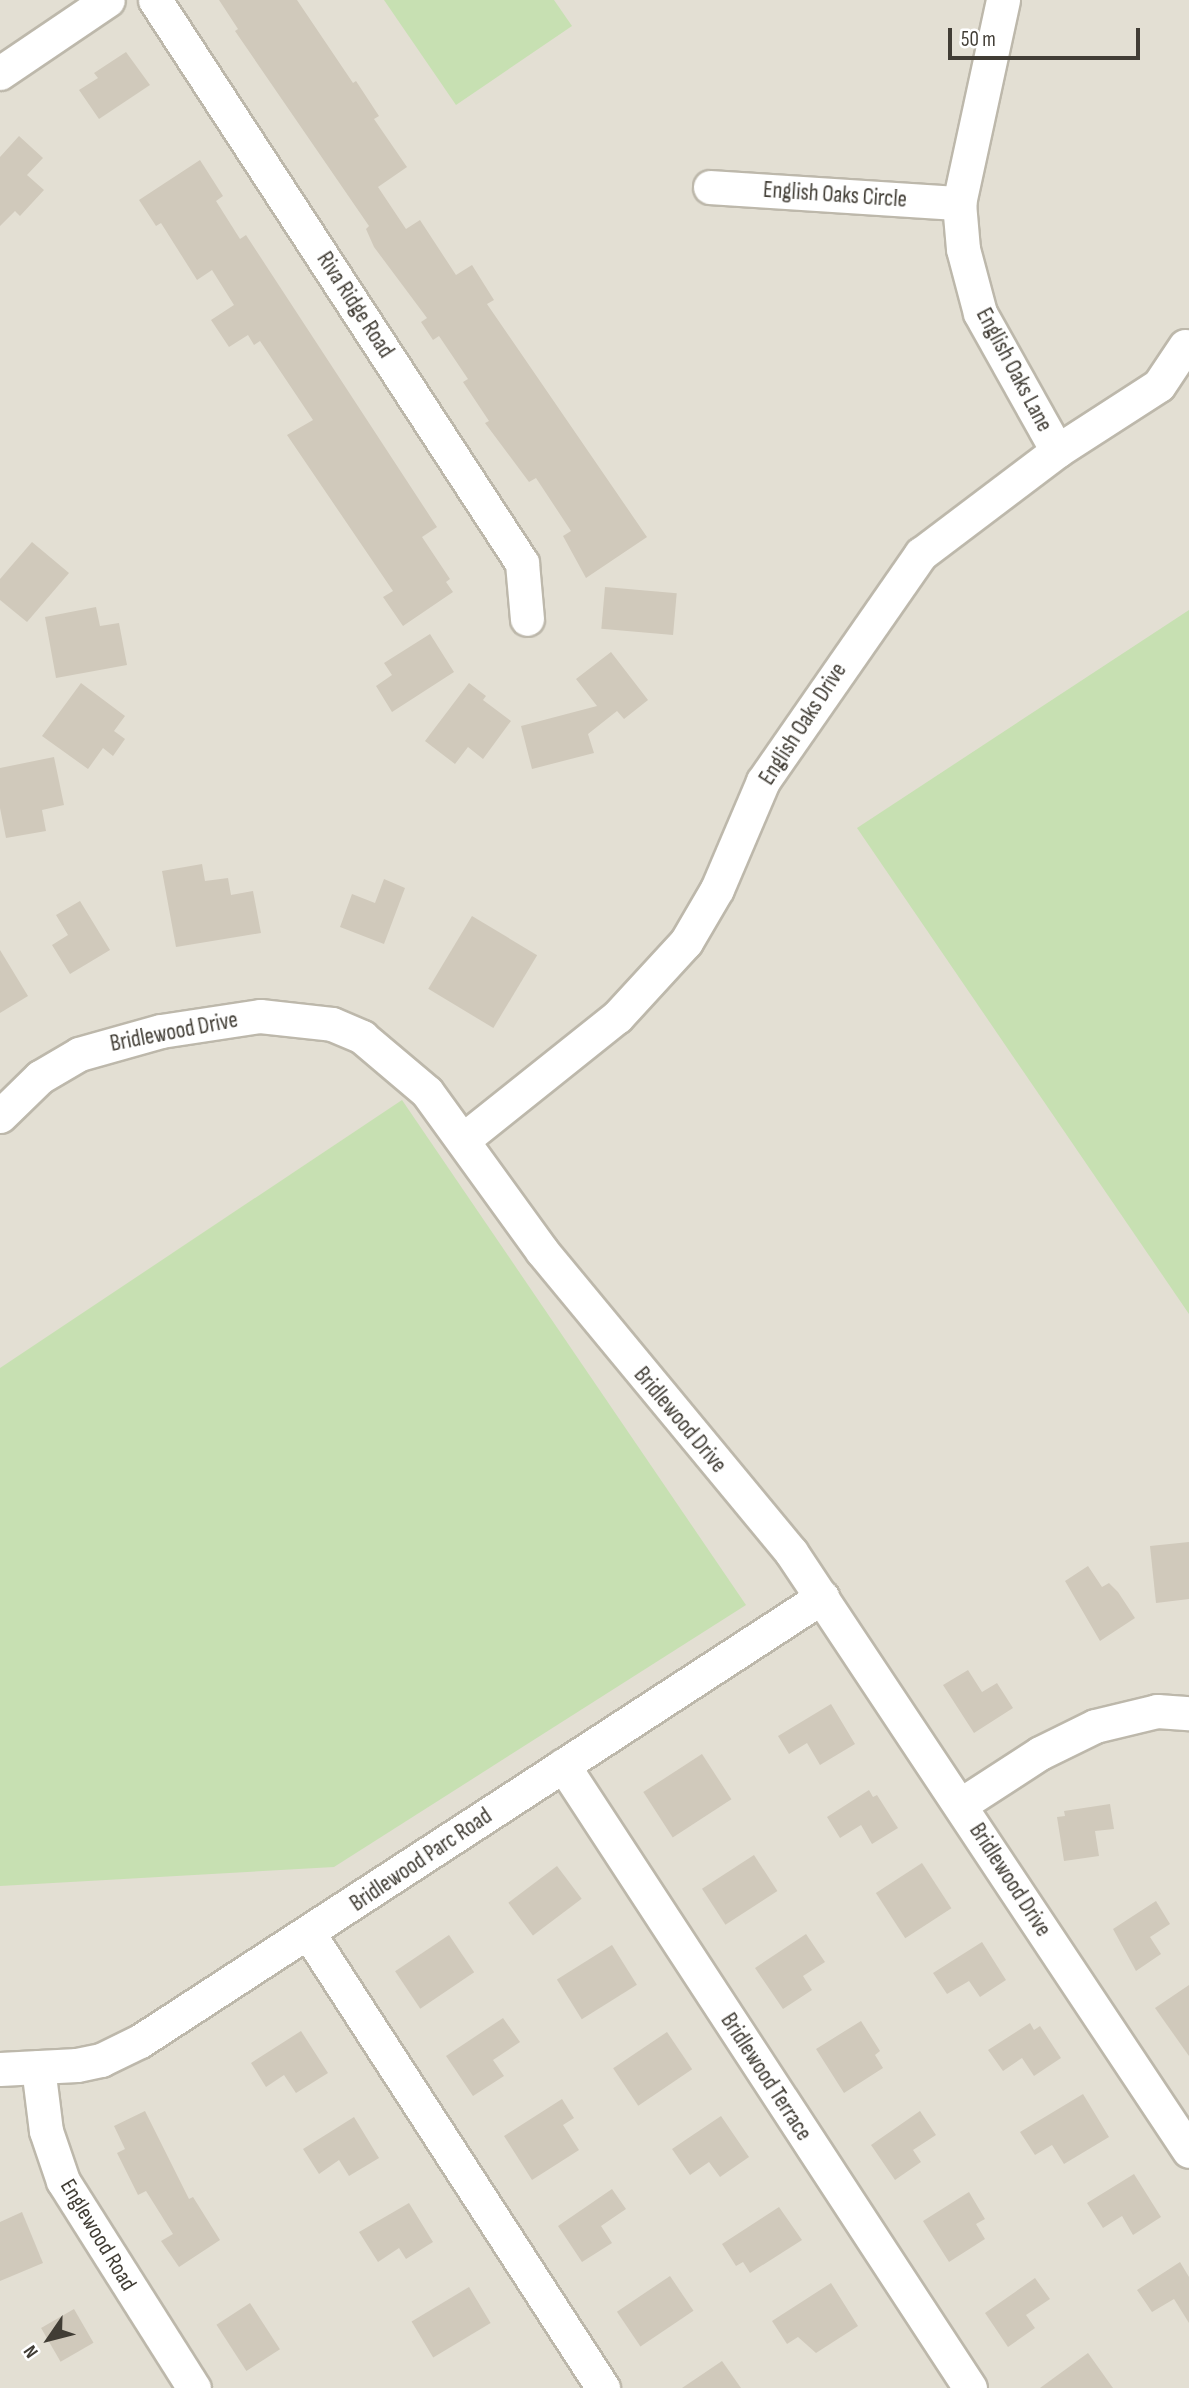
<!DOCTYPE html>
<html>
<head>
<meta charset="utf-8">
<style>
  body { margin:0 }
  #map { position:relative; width:1189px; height:2388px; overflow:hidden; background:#f0ede4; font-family:"Sofia Sans Condensed",sans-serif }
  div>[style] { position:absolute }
  .residential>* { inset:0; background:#e3dfd3; transform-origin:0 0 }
  .green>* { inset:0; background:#c7e0b2 }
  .building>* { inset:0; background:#d0c9bb; transform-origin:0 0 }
  .roads { filter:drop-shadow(2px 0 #bdb8ab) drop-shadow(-2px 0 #bdb8ab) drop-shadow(0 2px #bdb8ab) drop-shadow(0 -2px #bdb8ab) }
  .minor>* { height:33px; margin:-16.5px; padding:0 16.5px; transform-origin:16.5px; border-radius:16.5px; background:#fff }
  span { translate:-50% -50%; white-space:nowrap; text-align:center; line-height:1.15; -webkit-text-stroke:5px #fff; paint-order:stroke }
  .street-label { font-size:23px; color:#413d35 }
  .north { position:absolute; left:14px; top:2304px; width:70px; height:70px; -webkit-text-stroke:5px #fff; paint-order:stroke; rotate:235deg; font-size:19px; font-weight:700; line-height:28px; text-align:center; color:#413d35 }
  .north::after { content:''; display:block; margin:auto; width:24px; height:32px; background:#413d35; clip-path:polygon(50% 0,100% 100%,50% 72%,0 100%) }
  .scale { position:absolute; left:948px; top:28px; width:192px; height:32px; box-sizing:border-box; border:4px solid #413d35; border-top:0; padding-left:9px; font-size:21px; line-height:24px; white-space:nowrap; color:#413d35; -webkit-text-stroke:5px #fff; paint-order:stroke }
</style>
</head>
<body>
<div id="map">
  <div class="residential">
    <div style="left:0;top:0;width:1189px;height:2388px"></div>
  </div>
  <div class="green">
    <div style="clip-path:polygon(384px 0,554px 0,572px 26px,456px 105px)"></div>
    <div style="clip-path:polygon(1189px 610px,1189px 1314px,857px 828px)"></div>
    <div style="clip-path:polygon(402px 1100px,746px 1605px,334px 1867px,0 1886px,0 1368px)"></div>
  </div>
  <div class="building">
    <div style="clip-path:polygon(219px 0,297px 0,353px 83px,356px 81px,379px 116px,374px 119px,407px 167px,378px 187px,406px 229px,420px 220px,456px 275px,472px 265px,494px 300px,487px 304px,647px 537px,586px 578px,563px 536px,571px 531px,536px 478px,529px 482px,485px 423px,489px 421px,463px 382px,468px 379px,439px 336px,433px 340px,421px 322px,427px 318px,374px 247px,366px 229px,369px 226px,235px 31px,238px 29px)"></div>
    <div style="clip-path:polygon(126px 52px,150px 85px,99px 119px,79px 90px,98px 78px,94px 73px)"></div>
    <div style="clip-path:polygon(19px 136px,43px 158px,27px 175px,44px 190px,20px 216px,15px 211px,0 226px,0 157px)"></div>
    <div style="clip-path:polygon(200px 160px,223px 196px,216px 201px,240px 239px,246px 235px,437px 527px,422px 537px,450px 579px,446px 582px,453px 592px,403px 626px,383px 597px,393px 591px,287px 435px,313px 420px,260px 341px,254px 345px,248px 335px,229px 347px,211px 320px,234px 305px,212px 270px,197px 280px,161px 223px,156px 226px,139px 200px)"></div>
    <div style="clip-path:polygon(32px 542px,69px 573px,27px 622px,0 600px,0 579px)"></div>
    <div style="left:605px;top:587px;width:72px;height:42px;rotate:5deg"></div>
    <div style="clip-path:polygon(96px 607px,100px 626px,119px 623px,127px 665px,56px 678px,45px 617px)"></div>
    <div style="clip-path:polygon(430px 634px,454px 672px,392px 712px,376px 686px,392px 675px,384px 663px)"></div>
    <div style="clip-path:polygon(611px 652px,648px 700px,624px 719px,617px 711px,588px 734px,594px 753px,532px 769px,521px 726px,597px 706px,576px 679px)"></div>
    <div style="clip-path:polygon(81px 683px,125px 716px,114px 731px,125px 739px,113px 756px,103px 748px,88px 769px,42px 736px)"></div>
    <div style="clip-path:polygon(469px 683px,486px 696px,483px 700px,511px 721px,483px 759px,468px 747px,455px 764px,425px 741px)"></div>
    <div style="clip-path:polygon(54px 757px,64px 805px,42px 810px,46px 831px,6px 838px,0 808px,0 768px)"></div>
    <div style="clip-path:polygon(202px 864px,205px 881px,228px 878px,231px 895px,253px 891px,261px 933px,176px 947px,162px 871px)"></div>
    <div style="clip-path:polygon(384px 879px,405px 888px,384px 944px,340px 927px,352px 894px,375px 903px)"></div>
    <div style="clip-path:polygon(80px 901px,110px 950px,70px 974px,52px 945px,68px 935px,56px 915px)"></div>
    <div style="left:472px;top:916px;width:76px;height:85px;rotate:31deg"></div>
    <div style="clip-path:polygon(0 950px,28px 996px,0 1013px)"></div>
    <div style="clip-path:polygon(1189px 1542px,1189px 1599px,1156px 1603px,1150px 1546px)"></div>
    <div style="clip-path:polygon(1088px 1566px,1102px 1587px,1109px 1583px,1118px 1592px,1135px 1618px,1100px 1641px,1065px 1581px)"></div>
    <div style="clip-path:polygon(968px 1670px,982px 1692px,997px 1683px,1013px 1708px,974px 1733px,943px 1685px)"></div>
    <div style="clip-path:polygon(831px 1704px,855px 1744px,820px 1765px,807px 1743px,789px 1754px,778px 1736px)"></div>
    <div style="left:702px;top:1754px;width:54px;height:70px;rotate:57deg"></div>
    <div style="clip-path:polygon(869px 1790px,873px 1797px,877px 1795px,898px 1828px,872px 1844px,861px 1825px,840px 1838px,827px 1817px)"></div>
    <div style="clip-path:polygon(1110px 1804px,1114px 1829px,1095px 1831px,1099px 1856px,1064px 1861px,1057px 1817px,1065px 1816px,1064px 1811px)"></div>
    <div style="left:754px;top:1855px;width:43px;height:62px;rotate:57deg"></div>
    <div style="left:922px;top:1863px;width:54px;height:55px;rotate:57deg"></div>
    <div style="left:557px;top:1866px;width:41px;height:61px;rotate:53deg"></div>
    <div style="clip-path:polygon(1156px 1901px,1170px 1924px,1150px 1937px,1161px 1954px,1136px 1971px,1113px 1929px)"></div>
    <div style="clip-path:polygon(806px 1934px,825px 1962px,803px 1976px,812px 1990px,783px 2009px,755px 1968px)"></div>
    <div style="left:449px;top:1935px;width:45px;height:65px;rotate:56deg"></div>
    <div style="clip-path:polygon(982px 1942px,1006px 1980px,980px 1997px,969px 1981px,947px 1994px,933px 1973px)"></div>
    <div style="left:612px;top:1945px;width:47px;height:65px;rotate:58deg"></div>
    <div style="clip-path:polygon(1189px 1985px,1189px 2056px,1155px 2008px)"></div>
    <div style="clip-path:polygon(503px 2018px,520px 2042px,493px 2060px,504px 2076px,473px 2096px,446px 2056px)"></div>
    <div style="clip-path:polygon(861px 2021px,880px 2051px,875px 2055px,883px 2068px,844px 2093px,816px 2049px)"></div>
    <div style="clip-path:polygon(1030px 2023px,1034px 2030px,1040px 2026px,1061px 2058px,1034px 2076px,1022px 2058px,1003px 2071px,988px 2050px)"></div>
    <div style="clip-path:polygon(301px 2031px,328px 2073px,296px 2093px,284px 2075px,266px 2087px,251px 2063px)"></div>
    <div style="left:667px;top:2032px;width:45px;height:65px;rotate:56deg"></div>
    <div style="clip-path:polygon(1083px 2094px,1109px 2137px,1064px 2164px,1052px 2145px,1035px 2155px,1020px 2132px)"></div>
    <div style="clip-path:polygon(562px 2099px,574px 2118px,563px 2125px,579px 2150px,532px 2180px,504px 2136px)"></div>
    <div style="clip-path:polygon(145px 2111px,189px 2199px,193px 2197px,220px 2240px,179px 2267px,161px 2241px,173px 2234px,146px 2191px,138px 2195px,117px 2153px,125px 2149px,114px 2126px)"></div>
    <div style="clip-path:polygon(920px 2111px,936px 2135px,913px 2150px,921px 2162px,895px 2180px,871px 2145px)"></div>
    <div style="clip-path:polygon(721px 2116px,749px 2157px,720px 2177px,709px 2162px,690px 2175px,672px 2149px)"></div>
    <div style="clip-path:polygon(354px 2117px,379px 2158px,349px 2176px,339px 2160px,319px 2174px,303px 2149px)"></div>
    <div style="clip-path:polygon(1134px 2174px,1161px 2217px,1133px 2235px,1122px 2216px,1103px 2228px,1087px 2203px)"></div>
    <div style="clip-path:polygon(612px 2189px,626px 2209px,601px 2226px,612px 2243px,582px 2262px,558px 2226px)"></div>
    <div style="clip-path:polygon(969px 2192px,985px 2219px,976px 2224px,985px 2239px,949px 2262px,923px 2221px)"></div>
    <div style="clip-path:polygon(409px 2203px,433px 2242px,406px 2259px,399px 2248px,378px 2262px,359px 2232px)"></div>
    <div style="clip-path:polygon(779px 2207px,802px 2240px,750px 2273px,743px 2262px,736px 2266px,722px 2244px)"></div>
    <div style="clip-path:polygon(22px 2212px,43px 2263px,0 2281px,0 2222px)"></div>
    <div style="clip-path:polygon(1180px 2262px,1189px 2277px,1189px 2323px,1174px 2299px,1152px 2312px,1137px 2290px)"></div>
    <div style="left:670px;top:2276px;width:42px;height:64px;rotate:56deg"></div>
    <div style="clip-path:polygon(1035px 2278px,1050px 2299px,1026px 2315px,1035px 2328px,1008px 2347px,985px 2313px)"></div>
    <div style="clip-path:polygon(831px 2283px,858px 2326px,816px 2353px,798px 2337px,787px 2344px,772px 2321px)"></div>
    <div style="left:469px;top:2287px;width:42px;height:67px;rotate:59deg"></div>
    <div style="left:250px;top:2303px;width:55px;height:40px;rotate:57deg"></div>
    <div style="left:74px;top:2309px;width:39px;height:38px;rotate:60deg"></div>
    <div style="clip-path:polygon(1088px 2353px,1113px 2388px,1040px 2388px)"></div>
    <div style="clip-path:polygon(722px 2361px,741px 2388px,682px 2388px)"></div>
  </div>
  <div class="roads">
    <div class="minor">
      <div style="left:155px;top:0;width:672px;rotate:56.9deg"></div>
      <div style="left:522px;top:563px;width:56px;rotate:84.9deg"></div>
      <div style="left:1003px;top:0;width:208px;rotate:102.2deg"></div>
      <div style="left:959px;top:203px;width:46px;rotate:85deg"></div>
      <div style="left:963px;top:249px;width:66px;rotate:75.1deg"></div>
      <div style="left:980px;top:313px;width:158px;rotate:60.8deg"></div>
      <div style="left:0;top:73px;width:130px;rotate:-34.1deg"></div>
      <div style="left:710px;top:187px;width:250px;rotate:3.7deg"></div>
      <div style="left:0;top:1116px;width:56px;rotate:-44.3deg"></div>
      <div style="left:40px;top:1077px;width:45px;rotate:-30.5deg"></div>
      <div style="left:79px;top:1054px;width:85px;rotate:-15.7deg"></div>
      <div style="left:161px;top:1031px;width:100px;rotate:-8.6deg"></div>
      <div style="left:260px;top:1016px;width:72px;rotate:6.3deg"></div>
      <div style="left:332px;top:1024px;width:33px;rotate:23deg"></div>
      <div style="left:362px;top:1037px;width:85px;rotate:40.2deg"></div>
      <div style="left:427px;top:1092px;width:196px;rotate:54.1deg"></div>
      <div style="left:542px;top:1251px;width:391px;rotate:50.4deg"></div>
      <div style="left:791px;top:1552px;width:719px;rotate:56.4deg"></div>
      <div style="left:464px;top:1139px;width:196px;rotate:-38.6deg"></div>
      <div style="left:617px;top:1017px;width:102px;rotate:-47.4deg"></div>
      <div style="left:686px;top:942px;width:61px;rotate:-59.7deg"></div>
      <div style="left:717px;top:889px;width:117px;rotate:-66.9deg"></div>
      <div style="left:763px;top:781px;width:277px;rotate:-55.2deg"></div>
      <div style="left:921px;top:554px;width:171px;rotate:-37.1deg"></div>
      <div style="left:1057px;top:451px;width:121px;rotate:-32.9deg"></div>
      <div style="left:1159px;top:385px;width:47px;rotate:-56.3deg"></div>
      <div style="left:563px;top:1765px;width:744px;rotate:56.84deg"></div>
      <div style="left:960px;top:1805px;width:95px;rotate:-33deg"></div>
      <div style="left:1040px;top:1753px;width:61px;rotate:-26.1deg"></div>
      <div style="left:1095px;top:1726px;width:64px;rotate:-13.6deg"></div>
      <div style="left:1157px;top:1711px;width:32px;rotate:4deg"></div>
      <div style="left:309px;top:1934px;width:541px;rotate:57.07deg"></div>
      <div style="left:38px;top:2067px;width:64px;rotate:82.9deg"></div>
      <div style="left:46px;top:2131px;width:53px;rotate:71.2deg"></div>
      <div style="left:63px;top:2181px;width:245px;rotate:57.7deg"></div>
      <div style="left:0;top:2069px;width:77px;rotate:-3deg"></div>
      <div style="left:77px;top:2065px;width:25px;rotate:-12deg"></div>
      <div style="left:101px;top:2060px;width:43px;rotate:-26deg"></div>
      <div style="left:140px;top:2041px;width:814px;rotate:-33.07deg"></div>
    </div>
  </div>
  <div class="street-label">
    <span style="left:835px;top:195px;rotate:4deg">English Oaks Circle</span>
    <span style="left:355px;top:305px;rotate:57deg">Riva Ridge Road</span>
    <span style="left:1014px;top:370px;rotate:62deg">English Oaks Lane</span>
    <span style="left:803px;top:724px;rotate:-57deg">English Oaks Drive</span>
    <span style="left:174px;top:1032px;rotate:-11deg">Bridlewood Drive</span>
    <span style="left:680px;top:1420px;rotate:50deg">Bridlewood Drive</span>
    <span style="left:421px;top:1860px;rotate:-34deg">Bridlewood Parc Road</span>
    <span style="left:1010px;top:1880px;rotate:57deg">Bridlewood Drive</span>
    <span style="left:766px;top:2077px;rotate:57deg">Bridlewood Terrace</span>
    <span style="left:98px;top:2235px;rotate:59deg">Englewood Road</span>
  </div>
  <div class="north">N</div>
  <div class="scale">50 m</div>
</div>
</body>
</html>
